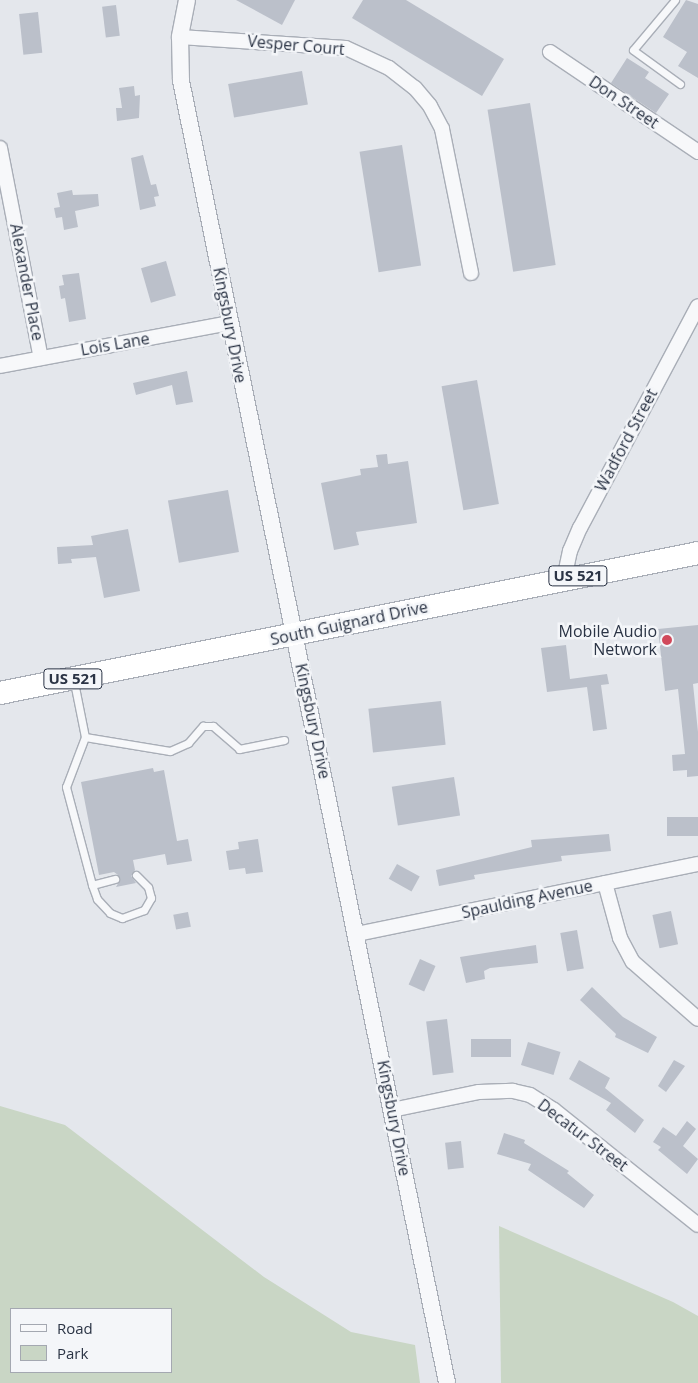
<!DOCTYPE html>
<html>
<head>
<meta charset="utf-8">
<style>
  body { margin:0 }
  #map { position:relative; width:698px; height:1383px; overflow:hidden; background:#e4e7ec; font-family:"Open Sans",sans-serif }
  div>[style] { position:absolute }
  .green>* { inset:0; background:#c9d6c5 }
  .building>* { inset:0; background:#bbc0ca; transform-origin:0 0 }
  .roads { filter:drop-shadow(1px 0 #a9aeb7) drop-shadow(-1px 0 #a9aeb7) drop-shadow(0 1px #a9aeb7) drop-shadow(0 -1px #a9aeb7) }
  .service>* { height:7px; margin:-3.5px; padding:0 3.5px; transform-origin:3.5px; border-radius:3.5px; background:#f7f8fa }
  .minor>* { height:14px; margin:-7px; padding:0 7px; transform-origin:7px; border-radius:7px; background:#f7f8fa }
  .tertiary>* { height:16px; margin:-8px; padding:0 8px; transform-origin:8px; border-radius:8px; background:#f7f8fa }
  .trunk>* { height:22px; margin:-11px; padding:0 11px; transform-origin:11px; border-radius:11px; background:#fff }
  .dots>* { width:14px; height:14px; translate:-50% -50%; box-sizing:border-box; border:2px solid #f4f6f9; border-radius:50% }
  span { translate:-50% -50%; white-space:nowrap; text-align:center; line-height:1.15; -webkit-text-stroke:5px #f4f6f9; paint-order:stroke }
  .shield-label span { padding:1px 4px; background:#f4f6f9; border:1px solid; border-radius:4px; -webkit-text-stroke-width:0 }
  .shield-label { font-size:15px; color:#2b3445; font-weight:700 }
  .street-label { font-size:16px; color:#2b3445 }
  .poi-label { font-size:16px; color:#2b3445 }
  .right { translate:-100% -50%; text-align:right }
  .legend { position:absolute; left:10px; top:1308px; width:162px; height:65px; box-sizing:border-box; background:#f4f6f9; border:1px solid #a4a8b1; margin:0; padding:6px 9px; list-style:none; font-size:15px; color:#2b3445 }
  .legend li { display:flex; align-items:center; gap:10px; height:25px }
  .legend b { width:25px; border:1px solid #a4a8b1 }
</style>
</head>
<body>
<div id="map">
  <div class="green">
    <div style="clip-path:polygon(evenodd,0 1106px,65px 1125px,264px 1277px,351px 1332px,415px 1345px,420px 1383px,0 1383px,0 1106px,171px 1309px,171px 1372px,11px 1372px,11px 1309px,171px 1309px)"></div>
    <div style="clip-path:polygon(499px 1226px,673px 1302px,698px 1316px,698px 1383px,501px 1383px)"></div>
  </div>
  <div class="building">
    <div style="clip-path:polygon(236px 0,295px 0,282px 25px)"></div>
    <div style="clip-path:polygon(363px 0,406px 0,504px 59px,482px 96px,352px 18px)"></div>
    <div style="clip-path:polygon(686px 0,698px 4px,698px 78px,678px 66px,687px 52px,663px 37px)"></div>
    <div style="left:116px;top:5px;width:31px;height:14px;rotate:83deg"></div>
    <div style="left:38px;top:12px;width:41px;height:19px;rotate:84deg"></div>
    <div style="clip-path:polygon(627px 58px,649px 72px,645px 78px,669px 94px,656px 113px,611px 83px)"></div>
    <div style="left:302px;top:71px;width:34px;height:75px;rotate:80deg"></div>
    <div style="clip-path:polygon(134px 86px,135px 96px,140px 95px,139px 118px,117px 121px,116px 108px,122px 108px,119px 88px)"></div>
    <div style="left:530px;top:103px;width:164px;height:43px;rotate:81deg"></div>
    <div style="left:402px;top:145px;width:122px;height:43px;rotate:81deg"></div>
    <div style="clip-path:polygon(143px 155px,151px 185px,156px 184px,159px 196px,154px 197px,156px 206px,140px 210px,131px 158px)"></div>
    <div style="clip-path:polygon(72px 190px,73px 195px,98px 194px,99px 206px,75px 211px,78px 227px,64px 230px,62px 217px,56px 218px,54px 208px,60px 207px,57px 193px)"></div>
    <div style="left:166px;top:261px;width:36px;height:26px;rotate:74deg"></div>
    <div style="clip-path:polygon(79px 273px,86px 319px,69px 322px,65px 298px,61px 299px,59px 286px,64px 285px,62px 275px)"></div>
    <div style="clip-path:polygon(187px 371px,193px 402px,176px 405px,172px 385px,136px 395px,133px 383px)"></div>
    <div style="left:477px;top:380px;width:126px;height:36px;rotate:80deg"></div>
    <div style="clip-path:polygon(387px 454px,388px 464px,408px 461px,417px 523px,356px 532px,359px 545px,334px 550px,321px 483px,361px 475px,360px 469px,378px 467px,376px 455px)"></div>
    <div style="left:228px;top:490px;width:63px;height:61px;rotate:80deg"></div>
    <div style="clip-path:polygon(128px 529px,140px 591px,104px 598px,96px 557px,71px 559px,72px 563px,58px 564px,57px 547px,93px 545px,91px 536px)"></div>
    <div style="clip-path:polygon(698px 625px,698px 683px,693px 684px,698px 732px,698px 776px,687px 777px,687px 770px,673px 771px,672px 755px,685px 754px,678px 689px,665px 691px,658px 629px)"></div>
    <div style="clip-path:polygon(566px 645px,570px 679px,607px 674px,609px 684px,601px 685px,607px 729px,593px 731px,587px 687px,547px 692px,541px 648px)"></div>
    <div style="left:441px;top:701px;width:44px;height:73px;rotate:84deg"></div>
    <div style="clip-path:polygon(153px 768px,154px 772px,164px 770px,177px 841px,188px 839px,192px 861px,167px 865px,165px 854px,133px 860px,135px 870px,131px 876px,136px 883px,116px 887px,120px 880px,118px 875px,114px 872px,99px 875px,81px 782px)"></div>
    <div style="left:454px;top:777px;width:39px;height:63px;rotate:81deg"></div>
    <div style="left:698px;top:817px;width:19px;height:31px;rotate:90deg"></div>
    <div style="clip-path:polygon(609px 834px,611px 851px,561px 856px,562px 861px,474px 875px,475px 879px,439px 886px,436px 870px,532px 847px,531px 840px)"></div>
    <div style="clip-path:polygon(258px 839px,263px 872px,246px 874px,245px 868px,229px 870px,226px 851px,239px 849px,238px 842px)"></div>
    <div style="left:397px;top:864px;width:26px;height:17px;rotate:29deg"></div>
    <div style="left:671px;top:911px;width:34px;height:19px;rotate:78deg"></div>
    <div style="left:188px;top:912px;width:15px;height:15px;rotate:79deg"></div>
    <div style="left:577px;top:930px;width:39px;height:17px;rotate:80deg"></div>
    <div style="clip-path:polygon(536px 945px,538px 963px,490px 968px,484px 971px,485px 979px,466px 983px,460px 957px)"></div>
    <div style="left:420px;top:959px;width:17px;height:28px;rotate:24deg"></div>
    <div style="clip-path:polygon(592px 987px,623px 1017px,657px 1037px,648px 1053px,615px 1037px,616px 1034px,580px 1000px)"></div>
    <div style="left:447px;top:1019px;width:54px;height:21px;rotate:83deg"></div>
    <div style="left:471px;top:1039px;width:40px;height:18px"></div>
    <div style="left:528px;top:1042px;width:34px;height:24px;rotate:17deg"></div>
    <div style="clip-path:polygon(579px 1060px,610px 1078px,605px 1088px,644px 1120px,635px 1133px,606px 1110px,611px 1103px,569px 1079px)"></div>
    <div style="clip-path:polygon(674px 1060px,685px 1066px,666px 1092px,658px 1086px)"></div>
    <div style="clip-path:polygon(687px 1121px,696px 1129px,683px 1146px,698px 1159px,687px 1174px,658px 1150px,661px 1147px,653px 1142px,663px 1127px,676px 1136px)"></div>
    <div style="clip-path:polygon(504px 1133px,525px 1140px,524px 1143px,569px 1171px,567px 1173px,594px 1195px,584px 1208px,528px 1170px,531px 1164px,497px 1154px)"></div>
    <div style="left:461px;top:1141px;width:27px;height:16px;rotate:84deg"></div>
  </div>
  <div class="roads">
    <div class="service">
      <div style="left:675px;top:0;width:65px;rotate:130deg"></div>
      <div style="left:633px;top:50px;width:58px;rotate:35.9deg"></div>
      <div style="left:74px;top:682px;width:56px;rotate:78.7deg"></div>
      <div style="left:85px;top:737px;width:53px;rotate:110.8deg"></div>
      <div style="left:66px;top:787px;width:101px;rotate:75.1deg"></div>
      <div style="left:92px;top:885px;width:15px;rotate:70deg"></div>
      <div style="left:97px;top:899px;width:19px;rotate:47deg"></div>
      <div style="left:110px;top:913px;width:13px;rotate:23deg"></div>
      <div style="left:122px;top:918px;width:23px;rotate:-20deg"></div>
      <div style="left:144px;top:910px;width:14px;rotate:-60deg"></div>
      <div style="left:151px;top:898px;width:11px;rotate:-105deg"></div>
      <div style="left:148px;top:887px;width:17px;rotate:-135deg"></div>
      <div style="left:85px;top:737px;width:86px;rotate:9.4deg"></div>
      <div style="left:170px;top:751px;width:20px;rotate:-24deg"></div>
      <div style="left:188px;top:743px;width:23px;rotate:-49deg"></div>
      <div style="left:203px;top:726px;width:10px"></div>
      <div style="left:213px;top:726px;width:35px;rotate:41deg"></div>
      <div style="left:239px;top:749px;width:46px;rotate:-11.3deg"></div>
      <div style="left:92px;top:885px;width:24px;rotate:-15deg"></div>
    </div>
    <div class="minor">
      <div style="left:180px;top:37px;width:166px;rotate:3.8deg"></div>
      <div style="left:346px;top:48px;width:47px;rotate:24.9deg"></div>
      <div style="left:389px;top:68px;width:33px;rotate:38deg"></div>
      <div style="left:415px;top:88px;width:23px;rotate:50deg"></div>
      <div style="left:430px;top:106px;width:26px;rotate:62deg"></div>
      <div style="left:442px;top:129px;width:147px;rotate:78.6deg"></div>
      <div style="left:550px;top:52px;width:179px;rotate:34deg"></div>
      <div style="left:0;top:148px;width:214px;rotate:79deg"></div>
      <div style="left:0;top:366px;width:234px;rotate:-10.6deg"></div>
      <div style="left:564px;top:579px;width:29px;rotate:-78deg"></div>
      <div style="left:570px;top:551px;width:25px;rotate:-67deg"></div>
      <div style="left:580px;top:528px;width:251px;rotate:-62deg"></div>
      <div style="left:605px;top:883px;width:57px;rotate:74.7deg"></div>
      <div style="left:620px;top:938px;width:27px;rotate:62deg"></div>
      <div style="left:633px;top:962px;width:86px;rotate:41.2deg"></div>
      <div style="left:357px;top:934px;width:348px;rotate:-11.6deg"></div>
      <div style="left:392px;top:1110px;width:89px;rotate:-11.7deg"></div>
      <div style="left:479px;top:1092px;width:34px;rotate:-2deg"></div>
      <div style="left:513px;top:1091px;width:17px;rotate:13deg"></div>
      <div style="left:530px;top:1095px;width:28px;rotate:32deg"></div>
      <div style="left:554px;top:1110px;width:184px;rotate:38.6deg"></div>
    </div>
    <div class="tertiary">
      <div style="left:187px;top:0;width:38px;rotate:101deg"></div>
      <div style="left:180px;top:37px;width:44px;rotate:88.7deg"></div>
      <div style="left:181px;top:81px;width:1329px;rotate:78.45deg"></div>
    </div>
    <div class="trunk">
      <div style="left:0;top:693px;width:712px;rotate:-11.34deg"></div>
    </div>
  </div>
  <div class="dots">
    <div style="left:667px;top:640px;background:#d1495b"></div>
  </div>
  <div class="shield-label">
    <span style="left:578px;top:576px">US 521</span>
    <span style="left:73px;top:679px">US 521</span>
  </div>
  <div class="street-label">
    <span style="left:296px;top:45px;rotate:5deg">Vesper Court</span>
    <span style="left:624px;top:102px;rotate:34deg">Don Street</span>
    <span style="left:27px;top:282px;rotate:79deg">Alexander Place</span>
    <span style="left:230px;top:325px;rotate:79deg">Kingsbury Drive</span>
    <span style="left:115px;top:344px;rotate:-10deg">Lois Lane</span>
    <span style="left:626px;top:440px;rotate:-62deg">Wadford Street</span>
    <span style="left:349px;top:623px;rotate:-12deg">South Guignard Drive</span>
    <span style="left:313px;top:721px;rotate:78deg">Kingsbury Drive</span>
    <span style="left:527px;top:899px;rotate:-12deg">Spaulding Avenue</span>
    <span style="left:394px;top:1118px;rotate:79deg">Kingsbury Drive</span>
    <span style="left:583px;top:1135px;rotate:37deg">Decatur Street</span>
  </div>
  <div class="poi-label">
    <span class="right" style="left:657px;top:640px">Mobile Audio<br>Network</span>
  </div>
  <ul class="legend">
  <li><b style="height:6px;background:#f7f8fa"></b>Road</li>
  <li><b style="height:14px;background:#c9d6c5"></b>Park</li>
  </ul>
</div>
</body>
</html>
